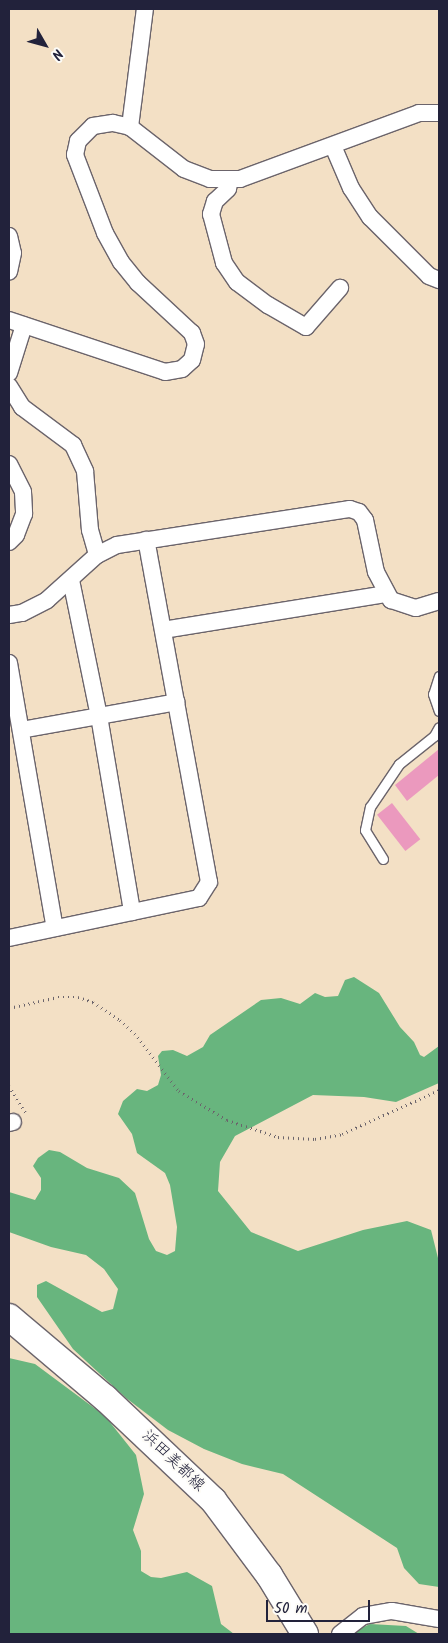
<!DOCTYPE html>
<html>
<head>
<meta charset="utf-8">
<style>
  body { margin:0 }
  #map { position:relative; width:448px; height:1643px; overflow:hidden; background:#f3e0c5; font-family:Kalam,"Klee One",sans-serif }
  div>[style] { position:absolute }
  .forest>* { inset:0; background:#68b57e }
  .building>* { inset:0; background:#eb99be; transform-origin:0 0 }
  .path>* { height:2.5px; margin-top:-1.25px; transform-origin:0; background:repeating-linear-gradient(90deg,#6b646b 0 1px,transparent 0 5px) }
  .roads { filter:drop-shadow(1px 0 #6b646b) drop-shadow(-1px 0 #6b646b) drop-shadow(0 1px #6b646b) drop-shadow(0 -1px #6b646b) }
  .lane>* { height:9px; margin:-4.5px; padding:0 4.5px; transform-origin:4.5px; border-radius:4.5px; background:#fff }
  .street>* { height:16px; margin:-8px; padding:0 8px; transform-origin:8px; border-radius:8px; background:#fff }
  .primary>* { height:26px; margin:-13px; padding:0 13px; transform-origin:13px; border-radius:13px; background:#fff }
  span { translate:-50% -50%; white-space:nowrap; text-align:center; line-height:1.15; -webkit-text-stroke:4px #fdfcf7; paint-order:stroke }
  .street-label { font-size:16px; color:#22223b }
  .frame { position:absolute; inset:0; border:10px solid #22223b; pointer-events:none }
  .north { position:absolute; left:20px; top:20px; width:50px; height:50px; -webkit-text-stroke:4px #fdfcf7; paint-order:stroke; rotate:128deg; font-size:14px; font-weight:700; line-height:20px; text-align:center; color:#22223b }
  .north::after { content:''; display:block; margin:auto; width:18px; height:22px; background:#22223b; clip-path:polygon(50% 0,100% 100%,50% 72%,0 100%) }
  .scale { position:absolute; left:266px; top:1600px; width:104px; height:22px; box-sizing:border-box; border:2px solid #22223b; border-top:0; padding-left:6px; font-size:15px; line-height:18px; white-space:nowrap; color:#22223b; -webkit-text-stroke:4px #fdfcf7; paint-order:stroke }
</style>
</head>
<body>
<div id="map">
  <div class="forest">
    <div style="clip-path:polygon(354px 977px,379px 993px,400px 1027px,414px 1042px,420px 1055px,424px 1057px,439px 1046px,439px 1083px,396px 1102px,364px 1097px,313px 1095px,235px 1136px,220px 1162px,218px 1191px,251px 1232px,298px 1251px,363px 1230px,407px 1221px,431px 1230px,439px 1262px,439px 1587px,419px 1584px,404px 1568px,397px 1548px,283px 1474px,242px 1464px,204px 1449px,168px 1430px,126px 1398px,73px 1349px,37px 1297px,37px 1285px,46px 1281px,102px 1312px,113px 1309px,118px 1289px,104px 1269px,86px 1255px,51px 1247px,9px 1232px,9px 1192px,35px 1200px,41px 1190px,41px 1178px,33px 1166px,38px 1158px,49px 1150px,60px 1152px,87px 1168px,119px 1178px,135px 1193px,149px 1239px,156px 1251px,167px 1255px,175px 1251px,177px 1227px,170px 1185px,165px 1173px,137px 1153px,132px 1134px,118px 1114px,123px 1101px,137px 1089px,147px 1091px,158px 1085px,161px 1075px,158px 1056px,162px 1051px,173px 1050px,187px 1056px,203px 1047px,210px 1035px,261px 1000px,281px 998px,300px 1004px,315px 993px,325px 997px,338px 996px,345px 980px)"></div>
    <div style="clip-path:polygon(9px 1358px,35px 1364px,105px 1416px,136px 1455px,144px 1494px,133px 1530px,141px 1551px,141px 1571px,151px 1577px,161px 1578px,187px 1572px,212px 1586px,221px 1624px,234px 1634px,9px 1634px)"></div>
    <div style="clip-path:polygon(370px 1624px,406px 1626px,419px 1634px,349px 1634px)"></div>
  </div>
  <div class="building">
    <div style="clip-path:polygon(439px 749px,439px 775px,407px 801px,395px 785px)"></div>
    <div style="left:392px;top:803px;width:46px;height:19px;rotate:52deg"></div>
  </div>
  <div class="path">
    <div style="left:9px;top:1008px;width:50px;rotate:-12.7deg"></div>
    <div style="left:58px;top:997px;width:20px"></div>
    <div style="left:78px;top:997px;width:16px;rotate:18deg"></div>
    <div style="left:93px;top:1002px;width:32px;rotate:34deg"></div>
    <div style="left:120px;top:1020px;width:25px;rotate:43deg"></div>
    <div style="left:138px;top:1037px;width:68px;rotate:52.8deg"></div>
    <div style="left:179px;top:1091px;width:56px;rotate:31.1deg"></div>
    <div style="left:227px;top:1120px;width:54px;rotate:18.4deg"></div>
    <div style="left:278px;top:1137px;width:37px;rotate:3deg"></div>
    <div style="left:315px;top:1139px;width:27px;rotate:-10deg"></div>
    <div style="left:342px;top:1134px;width:107px;rotate:-24.4deg"></div>
    <div style="left:9px;top:1086px;width:32px;rotate:58deg"></div>
  </div>
  <div class="roads">
    <div class="lane">
      <div style="left:439px;top:676px;width:19px;rotate:108deg"></div>
      <div style="left:433px;top:694px;width:18px;rotate:71deg"></div>
      <div style="left:383px;top:859px;width:34px;rotate:-122deg"></div>
      <div style="left:365px;top:830px;width:24px;rotate:-78deg"></div>
      <div style="left:370px;top:807px;width:52px;rotate:-56deg"></div>
      <div style="left:399px;top:764px;width:45px;rotate:-38.7deg"></div>
      <div style="left:434px;top:736px;width:10px;rotate:-61deg"></div>
    </div>
    <div class="street">
      <div style="left:130px;top:127px;width:119px;rotate:-82.8deg"></div>
      <div style="left:333px;top:146px;width:46px;rotate:66.8deg"></div>
      <div style="left:351px;top:188px;width:35px;rotate:57deg"></div>
      <div style="left:370px;top:217px;width:83px;rotate:45deg"></div>
      <div style="left:429px;top:276px;width:11px;rotate:22deg"></div>
      <div style="left:230px;top:180px;width:9px;rotate:103deg"></div>
      <div style="left:228px;top:189px;width:18px;rotate:137deg"></div>
      <div style="left:215px;top:201px;width:14px;rotate:107deg"></div>
      <div style="left:211px;top:214px;width:51px;rotate:75.1deg"></div>
      <div style="left:224px;top:263px;width:23px;rotate:56deg"></div>
      <div style="left:237px;top:282px;width:39px;rotate:37deg"></div>
      <div style="left:268px;top:305px;width:44px;rotate:30.1deg"></div>
      <div style="left:306px;top:327px;width:52px;rotate:-48.9deg"></div>
      <div style="left:9px;top:236px;width:17px;rotate:77deg"></div>
      <div style="left:13px;top:253px;width:19px;rotate:102deg"></div>
      <div style="left:9px;top:320px;width:164px;rotate:18.4deg"></div>
      <div style="left:165px;top:372px;width:17px;rotate:-10deg"></div>
      <div style="left:182px;top:369px;width:13px;rotate:-42deg"></div>
      <div style="left:192px;top:360px;width:16px;rotate:-76deg"></div>
      <div style="left:196px;top:344px;width:12px;rotate:-110deg"></div>
      <div style="left:192px;top:333px;width:74px;rotate:-137.2deg"></div>
      <div style="left:138px;top:283px;width:27px;rotate:-129deg"></div>
      <div style="left:121px;top:262px;width:33px;rotate:-119deg"></div>
      <div style="left:105px;top:233px;width:84px;rotate:-111deg"></div>
      <div style="left:75px;top:155px;width:14px;rotate:-78deg"></div>
      <div style="left:78px;top:141px;width:21px;rotate:-45deg"></div>
      <div style="left:93px;top:126px;width:20px;rotate:-9deg"></div>
      <div style="left:113px;top:123px;width:17px;rotate:13deg"></div>
      <div style="left:130px;top:127px;width:68px;rotate:37.9deg"></div>
      <div style="left:184px;top:169px;width:28px;rotate:21deg"></div>
      <div style="left:210px;top:179px;width:30px"></div>
      <div style="left:240px;top:179px;width:191px;rotate:-20.2deg"></div>
      <div style="left:419px;top:113px;width:20px"></div>
      <div style="left:9px;top:373px;width:50px;rotate:-72.6deg"></div>
      <div style="left:9px;top:386px;width:25px;rotate:58deg"></div>
      <div style="left:22px;top:407px;width:64px;rotate:36.7deg"></div>
      <div style="left:73px;top:445px;width:29px;rotate:65deg"></div>
      <div style="left:85px;top:471px;width:59px;rotate:85.2deg"></div>
      <div style="left:90px;top:530px;width:26px;rotate:74deg"></div>
      <div style="left:9px;top:464px;width:31px;rotate:63deg"></div>
      <div style="left:23px;top:492px;width:22px;rotate:87deg"></div>
      <div style="left:24px;top:514px;width:22px;rotate:111deg"></div>
      <div style="left:16px;top:535px;width:10px;rotate:135deg"></div>
      <div style="left:71px;top:580px;width:139px;rotate:78.4deg"></div>
      <div style="left:99px;top:716px;width:199px;rotate:80.4deg"></div>
      <div style="left:9px;top:615px;width:13px;rotate:-9deg"></div>
      <div style="left:22px;top:613px;width:28px;rotate:-27deg"></div>
      <div style="left:47px;top:600px;width:67px;rotate:-42deg"></div>
      <div style="left:97px;top:555px;width:22px;rotate:-27deg"></div>
      <div style="left:117px;top:545px;width:236px;rotate:-8.8deg"></div>
      <div style="left:350px;top:509px;width:9px;rotate:18deg"></div>
      <div style="left:359px;top:512px;width:10px;rotate:53deg"></div>
      <div style="left:365px;top:520px;width:53px;rotate:78.1deg"></div>
      <div style="left:376px;top:572px;width:32px;rotate:62deg"></div>
      <div style="left:391px;top:600px;width:26px;rotate:18deg"></div>
      <div style="left:416px;top:608px;width:24px;rotate:-17deg"></div>
      <div style="left:163px;top:630px;width:225px;rotate:-9.2deg"></div>
      <div style="left:9px;top:663px;width:269px;rotate:80.2deg"></div>
      <div style="left:21px;top:730px;width:158px;rotate:-10.2deg"></div>
      <div style="left:9px;top:938px;width:194px;rotate:-11.9deg"></div>
      <div style="left:199px;top:898px;width:19px;rotate:-58deg"></div>
      <div style="left:209px;top:882px;width:348px;rotate:-100.4deg"></div>
      <div style="left:9px;top:1123px;width:4px;rotate:-14deg"></div>
      <div style="left:340px;top:1634px;width:29px;rotate:-38deg"></div>
      <div style="left:363px;top:1616px;width:29px;rotate:-10deg"></div>
      <div style="left:392px;top:1611px;width:48px;rotate:9.7deg"></div>
    </div>
    <div class="primary">
      <div style="left:9px;top:1317px;width:126px;rotate:40.2deg"></div>
      <div style="left:105px;top:1398px;width:149px;rotate:43.4deg"></div>
      <div style="left:213px;top:1500px;width:94px;rotate:53.3deg"></div>
      <div style="left:269px;top:1575px;width:69px;rotate:58.6deg"></div>
    </div>
  </div>
  <div class="street-label">
    <span style="left:173px;top:1461px;rotate:44deg">浜田美都線</span>
  </div>
  <div class="frame"></div>
  <div class="north">N</div>
  <div class="scale">50 m</div>
</div>
</body>
</html>
